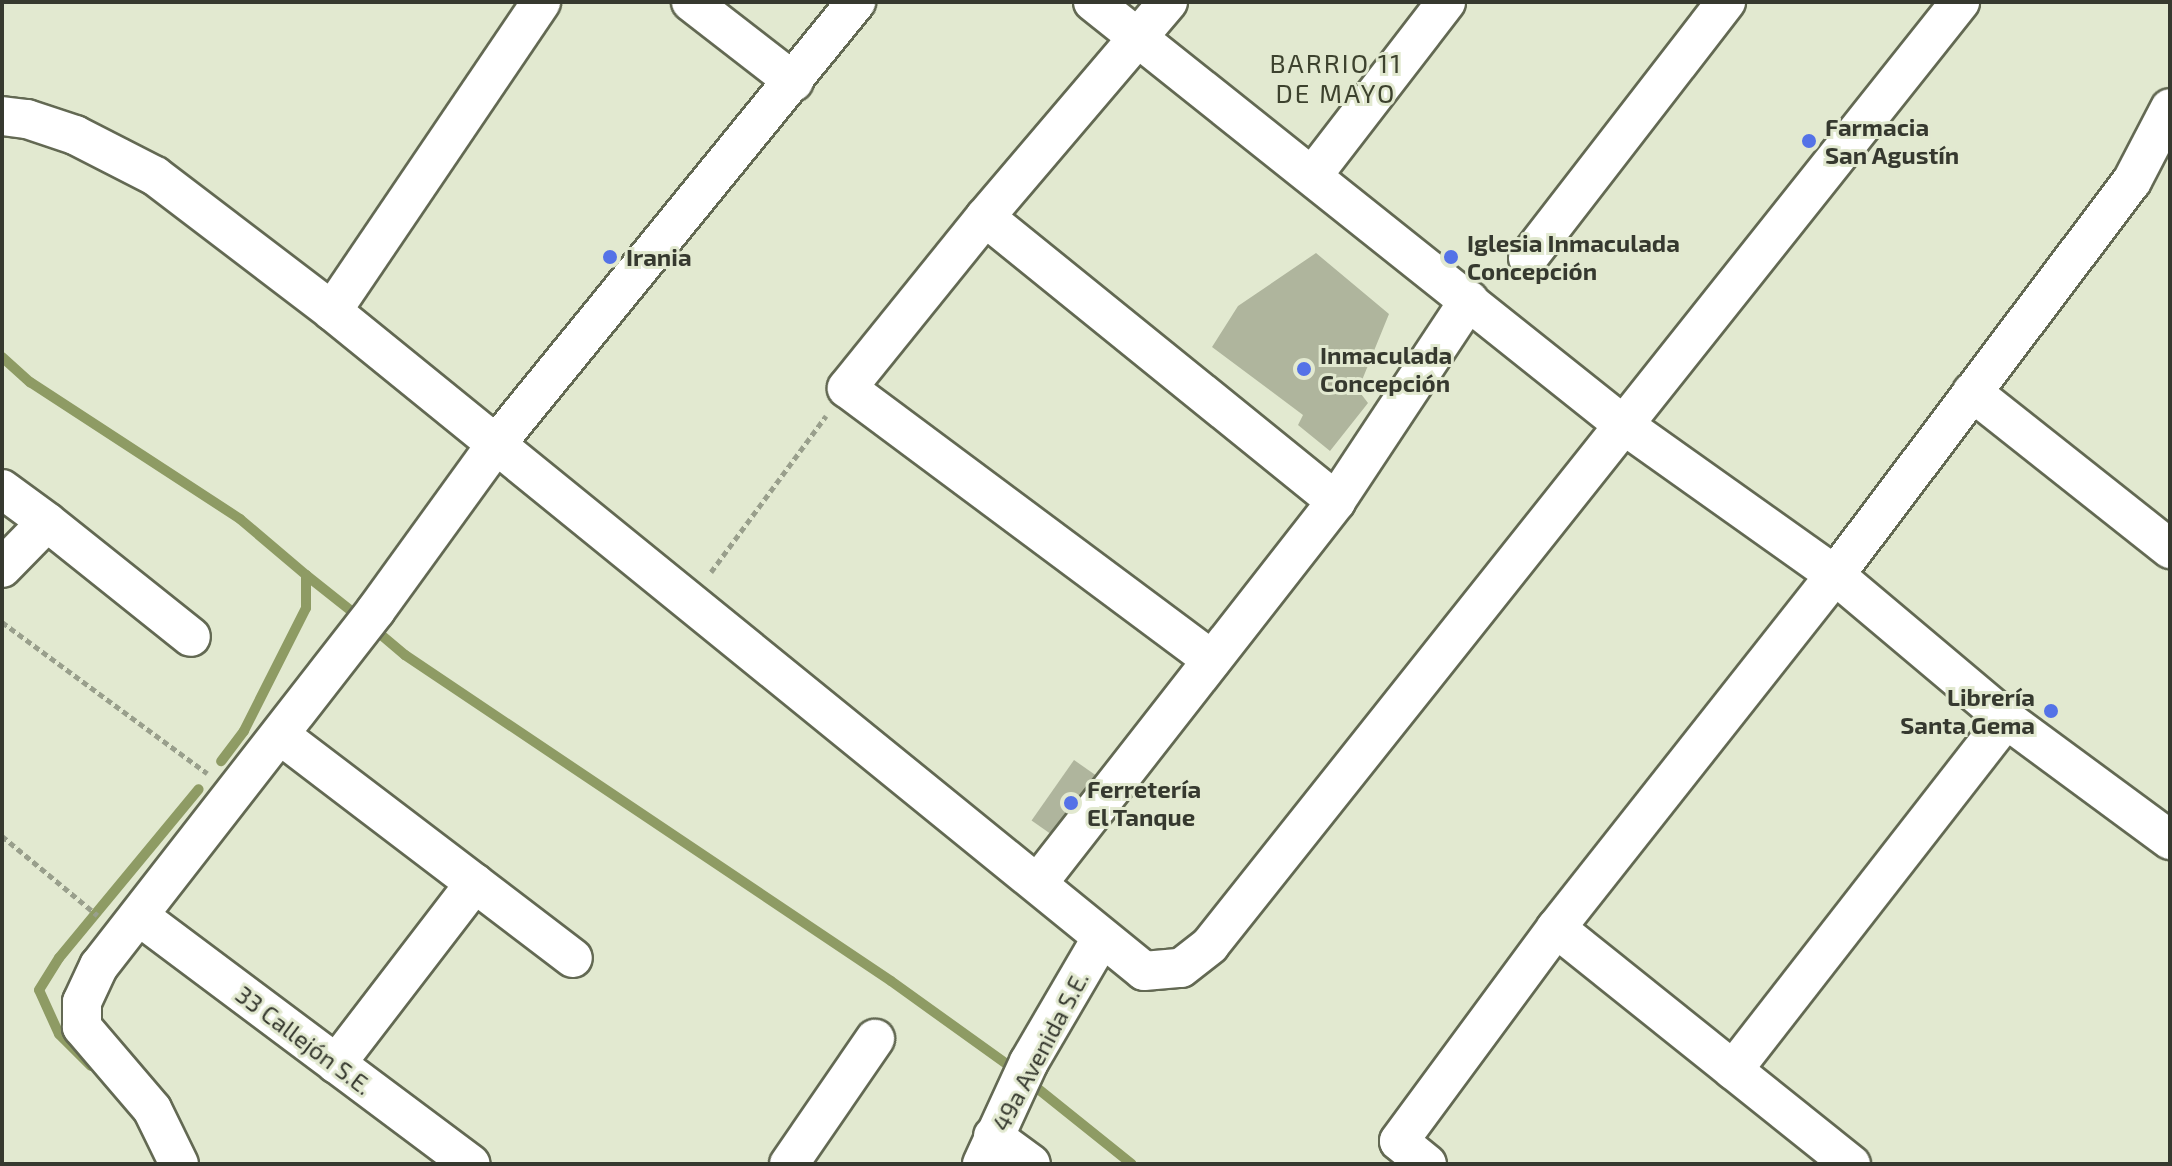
<!DOCTYPE html>
<html>
<head>
<meta charset="utf-8">
<style>
  body { margin:0 }
  #map { position:relative; width:2172px; height:1166px; overflow:hidden; background:#e2e9d0; font-family:"Exo 2",sans-serif }
  div>[style] { position:absolute }
  .stream>* { height:10px; margin:-5px; padding:0 5px; transform-origin:5px; border-radius:5px; background:#8e9b64 }
  .building>* { inset:0; background:#afb59d; transform-origin:0 0 }
  .path>* { height:5px; margin-top:-2.5px; transform-origin:0; background:repeating-linear-gradient(90deg,#999f8c 0 6px,transparent 0 10px) }
  .roads { filter:drop-shadow(2px 0 #636953) drop-shadow(-2px 0 #636953) drop-shadow(0 2px #636953) drop-shadow(0 -2px #636953) }
  .street>* { height:38px; margin:-19px; padding:0 19px; transform-origin:19px; border-radius:19px; background:#fff }
  .dots>* { width:22px; height:22px; translate:-50% -50%; box-sizing:border-box; border:4px solid #e2e9d0; border-radius:50% }
  span { translate:-50% -50%; white-space:nowrap; text-align:center; line-height:1.15; -webkit-text-stroke:6px #e2e9d0; paint-order:stroke }
  .poi-label { font-size:24px; color:#36392f; font-weight:700 }
  .left { translate:0 -50%; text-align:left }
  .right { translate:-100% -50%; text-align:right }
  .street-label { font-size:24px; color:#36392f }
  .neighbourhood-label { font-size:26px; color:#3d422e; letter-spacing:2px }
  .frame { position:absolute; inset:0; border:4px solid #36392f; pointer-events:none }
</style>
</head>
<body>
<div id="map">
  <div class="stream">
    <div style="left:2px;top:357px;width:38px;rotate:42deg"></div>
    <div style="left:30px;top:382px;width:251px;rotate:33.1deg"></div>
    <div style="left:240px;top:519px;width:87px;rotate:40.3deg"></div>
    <div style="left:306px;top:575px;width:33px;rotate:90deg"></div>
    <div style="left:306px;top:608px;width:138px;rotate:116.8deg"></div>
    <div style="left:244px;top:731px;width:38px;rotate:127deg"></div>
    <div style="left:306px;top:575px;width:69px;rotate:38.5deg"></div>
    <div style="left:373px;top:628px;width:42px;rotate:40.2deg"></div>
    <div style="left:405px;top:655px;width:585px;rotate:33.85deg"></div>
    <div style="left:891px;top:981px;width:153px;rotate:35.7deg"></div>
    <div style="left:91px;top:1066px;width:45px;rotate:-135deg"></div>
    <div style="left:59px;top:1034px;width:48px;rotate:-114.4deg"></div>
    <div style="left:39px;top:990px;width:38px;rotate:-58deg"></div>
    <div style="left:59px;top:958px;width:219px;rotate:-50.4deg"></div>
    <div style="left:1027px;top:1080px;width:134px;rotate:38.7deg"></div>
  </div>
  <div class="building">
    <div style="clip-path:polygon(1316px 253px,1389px 314px,1358px 390px,1368px 403px,1330px 451px,1298px 425px,1303px 415px,1212px 347px,1238px 306px)"></div>
    <div style="left:1074px;top:760px;width:44px;height:74px;rotate:35deg"></div>
  </div>
  <div class="path">
    <div style="left:711px;top:572px;width:194px;rotate:-53.6deg"></div>
    <div style="left:2px;top:622px;width:255px;rotate:36.4deg"></div>
    <div style="left:2px;top:836px;width:124px;rotate:39.7deg"></div>
  </div>
  <div class="roads">
    <div class="street">
      <div style="left:691px;top:2px;width:130px;rotate:37.8deg"></div>
      <div style="left:1093px;top:2px;width:675px;rotate:38.57deg"></div>
      <div style="left:1621px;top:423px;width:262px;rotate:35.4deg"></div>
      <div style="left:1835px;top:575px;width:224px;rotate:40.1deg"></div>
      <div style="left:2006px;top:719px;width:204px;rotate:36.4deg"></div>
      <div style="left:1168px;top:2px;width:282px;rotate:130.4deg"></div>
      <div style="left:985px;top:217px;width:220px;rotate:128.9deg"></div>
      <div style="left:847px;top:388px;width:455px;rotate:36.7deg"></div>
      <div style="left:2px;top:116px;width:25px;rotate:7deg"></div>
      <div style="left:27px;top:119px;width:51px;rotate:18.4deg"></div>
      <div style="left:75px;top:135px;width:90px;rotate:27.1deg"></div>
      <div style="left:155px;top:176px;width:223px;rotate:37.3deg"></div>
      <div style="left:332px;top:311px;width:1046px;rotate:39.1deg"></div>
      <div style="left:1144px;top:971px;width:37px;rotate:-5deg"></div>
      <div style="left:1181px;top:968px;width:37px;rotate:-38deg"></div>
      <div style="left:1210px;top:945px;width:1205px;rotate:-51.5deg"></div>
      <div style="left:1313px;top:175px;width:218px;rotate:-52.4deg"></div>
      <div style="left:985px;top:217px;width:452px;rotate:39deg"></div>
      <div style="left:1528px;top:258px;width:324px;rotate:-52.3deg"></div>
      <div style="left:332px;top:311px;width:373px;rotate:-55.9deg"></div>
      <div style="left:1972px;top:392px;width:253px;rotate:38.4deg"></div>
      <div style="left:2px;top:489px;width:56px;rotate:36.3deg"></div>
      <div style="left:2px;top:568px;width:64px;rotate:-45.6deg"></div>
      <div style="left:47px;top:522px;width:184px;rotate:38.6deg"></div>
      <div style="left:280px;top:735px;width:368px;rotate:37.3deg"></div>
      <div style="left:1038px;top:883px;width:484px;rotate:-52deg"></div>
      <div style="left:1336px;top:501px;width:241px;rotate:-56.5deg"></div>
      <div style="left:139px;top:916px;width:414px;rotate:36.8deg"></div>
      <div style="left:1556px;top:928px;width:378px;rotate:38.7deg"></div>
      <div style="left:336px;top:1064px;width:228px;rotate:-52.5deg"></div>
      <div style="left:1733px;top:1070px;width:445px;rotate:-52.1deg"></div>
      <div style="left:993px;top:1136px;width:47px;rotate:36.4deg"></div>
      <div style="left:179px;top:1164px;width:61px;rotate:-116.1deg"></div>
      <div style="left:152px;top:1109px;width:108px;rotate:-130.5deg"></div>
      <div style="left:82px;top:1027px;width:25px;rotate:-90deg"></div>
      <div style="left:82px;top:1002px;width:40px;rotate:-65deg"></div>
      <div style="left:99px;top:966px;width:451px;rotate:-52.1deg"></div>
      <div style="left:376px;top:610px;width:206px;rotate:-54.1deg"></div>
      <div style="left:497px;top:443px;width:569px;rotate:-50.85deg"></div>
      <div style="left:789px;top:1164px;width:152px;rotate:-55.5deg"></div>
      <div style="left:982px;top:1164px;width:112px;rotate:-65.3deg"></div>
      <div style="left:1029px;top:1062px;width:143px;rotate:-59.7deg"></div>
      <div style="left:1427px;top:1164px;width:36px;rotate:-141deg"></div>
      <div style="left:1399px;top:1141px;width:265px;rotate:-53.6deg"></div>
      <div style="left:1556px;top:928px;width:450px;rotate:-51.7deg"></div>
      <div style="left:1835px;top:575px;width:493px;rotate:-53deg"></div>
      <div style="left:2132px;top:181px;width:82px;rotate:-62.5deg"></div>
    </div>
  </div>
  <div class="dots">
    <div style="left:1809px;top:141px;background:#5472e7"></div>
    <div style="left:610px;top:257px;background:#5472e7"></div>
    <div style="left:1451px;top:257px;background:#5472e7"></div>
    <div style="left:1304px;top:369px;background:#5472e7"></div>
    <div style="left:2051px;top:711px;background:#5472e7"></div>
    <div style="left:1071px;top:803px;background:#5472e7"></div>
  </div>
  <div class="poi-label">
    <span class="left" style="left:1825px;top:141px">Farmacia<br>San Agustín</span>
    <span class="left" style="left:1467px;top:257px">Iglesia Inmaculada<br>Concepción</span>
    <span class="left" style="left:626px;top:257px">Irania</span>
    <span class="left" style="left:1320px;top:369px">Inmaculada<br>Concepción</span>
    <span class="right" style="left:2035px;top:711px">Librería<br>Santa Gema</span>
    <span class="left" style="left:1087px;top:803px">Ferretería<br>El Tanque</span>
  </div>
  <div class="street-label">
    <span style="left:304px;top:1040px;rotate:37deg">33 Callejón S.E.</span>
    <span style="left:1040px;top:1051px;rotate:-62deg">49a Avenida S.E.</span>
  </div>
  <div class="neighbourhood-label">
    <span style="left:1336px;top:78px">BARRIO 11<br>DE MAYO</span>
  </div>
  <div class="frame"></div>
</div>
</body>
</html>
